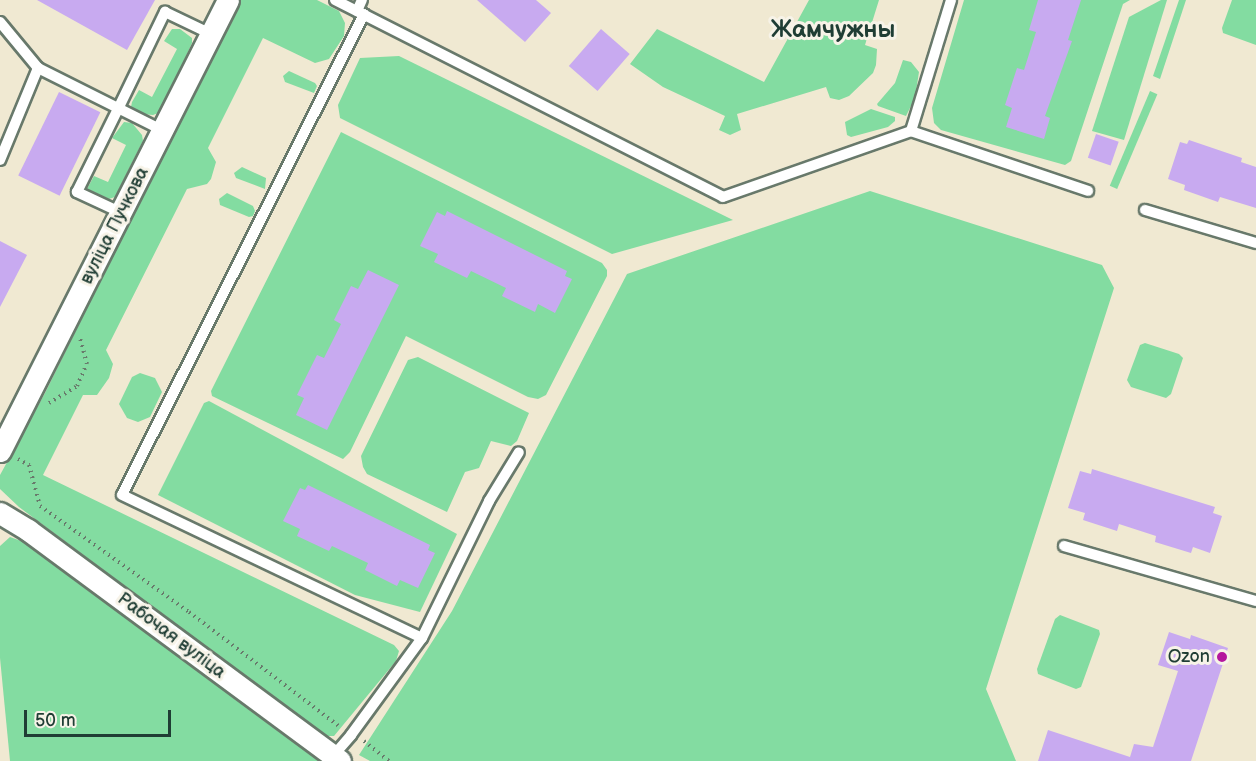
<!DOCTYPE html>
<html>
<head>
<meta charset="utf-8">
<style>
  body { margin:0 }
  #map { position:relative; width:1256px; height:761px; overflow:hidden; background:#f0e9d2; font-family:"Balsamiq Sans",sans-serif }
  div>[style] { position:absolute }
  .green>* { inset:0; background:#83dca1; transform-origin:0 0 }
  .building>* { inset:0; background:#c8aaf0; transform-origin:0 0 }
  .path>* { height:4px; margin-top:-2px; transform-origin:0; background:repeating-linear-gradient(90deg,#68796b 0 1.5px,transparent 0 6px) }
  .roads { filter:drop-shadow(2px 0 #68796b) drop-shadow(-2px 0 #68796b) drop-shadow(0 2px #68796b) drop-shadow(0 -2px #68796b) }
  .lane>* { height:10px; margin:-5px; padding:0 5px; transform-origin:5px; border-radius:5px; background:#fff }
  .street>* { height:21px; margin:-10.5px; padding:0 10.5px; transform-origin:10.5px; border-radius:10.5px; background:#fff }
  .dots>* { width:16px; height:16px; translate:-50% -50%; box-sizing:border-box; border:3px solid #f7f3e8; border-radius:50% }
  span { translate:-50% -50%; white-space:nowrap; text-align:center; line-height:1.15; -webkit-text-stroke:6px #f7f3e8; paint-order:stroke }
  .street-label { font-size:18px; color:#1f3d34 }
  .poi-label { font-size:18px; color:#1f3d34 }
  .right { translate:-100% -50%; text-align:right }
  .district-label { font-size:24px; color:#1f3d34; font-weight:700 }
  .scale { position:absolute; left:24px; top:710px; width:147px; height:27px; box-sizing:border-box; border:3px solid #1f3d34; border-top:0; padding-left:8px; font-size:18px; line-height:21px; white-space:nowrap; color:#1f3d34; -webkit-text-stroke:4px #f7f3e8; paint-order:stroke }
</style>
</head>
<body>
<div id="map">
  <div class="green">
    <div style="clip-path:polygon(240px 0,317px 0,339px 11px,345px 23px,344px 36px,329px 59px,315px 63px,263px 38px,208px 148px,216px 162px,211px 179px,207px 184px,187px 189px,106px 350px,113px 364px,109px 378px,97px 395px,83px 395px,43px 475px,394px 645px,399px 651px,396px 661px,334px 736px,327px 736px,194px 638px,19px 507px,0 489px,0 475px,45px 393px)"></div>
    <div style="clip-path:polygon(809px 0,879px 0,865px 45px,877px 49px,876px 65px,873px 73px,849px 96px,839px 100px,830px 98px,826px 87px,737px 114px,741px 130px,730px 135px,719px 130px,725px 116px,663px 87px,630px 64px,657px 29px,764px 82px)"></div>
    <div style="clip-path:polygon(964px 0,1130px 0,1123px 4px,1071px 161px,1065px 165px,941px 130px,934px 123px,932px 108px)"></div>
    <div style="clip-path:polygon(1161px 0,1167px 0,1124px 140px,1092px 131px,1129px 17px)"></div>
    <div style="clip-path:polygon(1179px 0,1186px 0,1160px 79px,1153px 76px)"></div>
    <div style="clip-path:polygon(1232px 0,1256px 0,1256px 45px,1223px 33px,1222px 28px)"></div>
    <div style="clip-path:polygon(172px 29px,180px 29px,192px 38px,192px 43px,161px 112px,153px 115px,142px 114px,131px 107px,132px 102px,139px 90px,152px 97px,177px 49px,164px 41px)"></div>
    <div style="clip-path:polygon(399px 56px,733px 220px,612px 254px,340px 118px,338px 105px,360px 58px)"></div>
    <div style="clip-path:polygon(903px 60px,911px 62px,919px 72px,915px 98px,906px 116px,878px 106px,877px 104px,895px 83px)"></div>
    <div style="clip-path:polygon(289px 71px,315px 83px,317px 86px,314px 93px,285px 82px,283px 76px)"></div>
    <div style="left:1150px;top:91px;width:8px;height:103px;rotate:23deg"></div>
    <div style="clip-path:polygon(871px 109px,895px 117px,895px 121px,888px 127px,851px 137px,847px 135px,845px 122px)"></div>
    <div style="clip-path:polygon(124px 122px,132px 123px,142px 135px,143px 141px,115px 197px,109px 199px,87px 189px,94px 176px,108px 182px,126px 145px,112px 138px)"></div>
    <div style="clip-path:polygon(341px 132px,602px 263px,607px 270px,607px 276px,546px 395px,538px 399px,528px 397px,406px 336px,350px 452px,343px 459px,212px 396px,211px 391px)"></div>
    <div style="clip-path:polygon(242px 167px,266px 178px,265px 189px,236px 178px,234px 173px)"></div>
    <div style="clip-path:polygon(870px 191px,1102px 265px,1114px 288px,986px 689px,1016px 761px,370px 761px,359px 755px,452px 611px,627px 274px)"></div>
    <div style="clip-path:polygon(227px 193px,253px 206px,255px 211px,253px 216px,249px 217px,220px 205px,219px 199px)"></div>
    <div style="clip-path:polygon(1145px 343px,1179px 354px,1183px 358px,1171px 394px,1166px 398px,1131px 387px,1127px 380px,1140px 345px)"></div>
    <div style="clip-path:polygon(418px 357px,529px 413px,517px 441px,511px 446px,491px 441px,479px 468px,465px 472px,447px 512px,367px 474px,363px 467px,361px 456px,408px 360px)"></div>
    <div style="clip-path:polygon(140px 373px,155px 378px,162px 392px,150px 417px,138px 422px,127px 418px,119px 404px,132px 377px)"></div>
    <div style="clip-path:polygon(209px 401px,457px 534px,420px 612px,355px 595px,158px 495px,204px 403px)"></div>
    <div style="clip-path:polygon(10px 537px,24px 542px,320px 761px,10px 761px,0 658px,0 546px)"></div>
    <div style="clip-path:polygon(1060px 615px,1099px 630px,1100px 634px,1081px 687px,1076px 689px,1038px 674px,1037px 669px,1055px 619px)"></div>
  </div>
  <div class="building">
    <div style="clip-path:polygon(37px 0,155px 0,127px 50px)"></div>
    <div style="clip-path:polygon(477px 0,536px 0,551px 13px,525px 42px)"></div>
    <div style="clip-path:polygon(1038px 0,1081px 0,1068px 40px,1072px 41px,1045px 116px,1050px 118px,1044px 139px,1006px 127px,1012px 108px,1005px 105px,1017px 68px,1024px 70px,1036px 32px,1029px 30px)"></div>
    <div style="left:601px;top:29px;width:38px;height:49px;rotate:41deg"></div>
    <div style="left:59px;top:92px;width:46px;height:93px;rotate:26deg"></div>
    <div style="left:1096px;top:134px;width:24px;height:25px;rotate:19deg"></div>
    <div style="clip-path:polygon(1189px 140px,1242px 158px,1241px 162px,1256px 167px,1256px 208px,1220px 197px,1218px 202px,1184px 190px,1185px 185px,1168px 179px,1180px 142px,1187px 144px)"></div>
    <div style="clip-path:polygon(447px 211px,567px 271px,565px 276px,572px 279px,555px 313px,538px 304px,535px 312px,502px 296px,506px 288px,471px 271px,467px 278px,434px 262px,438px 254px,420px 246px,437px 212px,445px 216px)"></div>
    <div style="clip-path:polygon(0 241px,27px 255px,0 307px)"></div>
    <div style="clip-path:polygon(368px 270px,399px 285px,327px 430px,296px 415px,304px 398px,297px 395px,317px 355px,324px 358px,341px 324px,334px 320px,351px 286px,358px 289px)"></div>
    <div style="clip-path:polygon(1092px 469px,1215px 507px,1213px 513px,1222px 516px,1210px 553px,1193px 547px,1191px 553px,1155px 542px,1156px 536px,1119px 524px,1117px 531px,1083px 520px,1085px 513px,1068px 508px,1080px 471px,1091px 474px)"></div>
    <div style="clip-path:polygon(308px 485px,430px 545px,428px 550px,435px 553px,418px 588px,400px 580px,397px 586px,365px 570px,368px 563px,332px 546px,329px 551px,297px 536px,300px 529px,283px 521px,300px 488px,305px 490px)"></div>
    <div style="clip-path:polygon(1169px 632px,1190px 639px,1191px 635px,1228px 648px,1191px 761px,1038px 761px,1048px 730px,1130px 757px,1134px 744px,1153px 747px,1178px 671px,1158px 665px)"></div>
  </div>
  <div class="path">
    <div style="left:49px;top:403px;width:33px;rotate:-31deg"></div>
    <div style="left:77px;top:386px;width:24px;rotate:-66deg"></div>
    <div style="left:87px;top:364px;width:28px;rotate:-105deg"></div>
    <div style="left:18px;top:459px;width:13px;rotate:29deg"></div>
    <div style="left:29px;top:465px;width:42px;rotate:75deg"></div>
    <div style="left:40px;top:506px;width:183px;rotate:35.4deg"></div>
    <div style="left:189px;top:612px;width:190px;rotate:37.3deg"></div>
    <div style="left:364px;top:741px;width:32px;rotate:39deg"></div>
  </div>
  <div class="roads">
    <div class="lane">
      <div style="left:335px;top:0;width:435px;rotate:26.9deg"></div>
      <div style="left:723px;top:197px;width:199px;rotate:-19.3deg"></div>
      <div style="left:911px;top:131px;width:137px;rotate:-73deg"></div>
      <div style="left:357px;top:11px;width:12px;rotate:-66deg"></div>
      <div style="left:364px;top:14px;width:538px;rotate:116.71deg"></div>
      <div style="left:122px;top:495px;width:332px;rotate:25.5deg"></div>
      <div style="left:0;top:22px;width:60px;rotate:50.4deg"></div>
      <div style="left:38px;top:68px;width:141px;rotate:26.6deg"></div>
      <div style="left:911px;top:131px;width:187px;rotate:18.7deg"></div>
      <div style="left:0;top:160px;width:100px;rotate:-67.6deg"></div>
      <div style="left:1145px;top:210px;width:116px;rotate:16.6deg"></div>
      <div style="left:122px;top:213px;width:50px;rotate:-155deg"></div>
      <div style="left:77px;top:192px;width:95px;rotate:-63.7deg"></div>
      <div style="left:119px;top:107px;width:106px;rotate:-64.2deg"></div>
      <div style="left:165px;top:12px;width:51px;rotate:25.6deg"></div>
      <div style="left:1064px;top:546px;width:200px;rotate:16deg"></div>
      <div style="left:333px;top:756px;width:28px;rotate:-49deg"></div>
      <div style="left:351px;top:735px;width:120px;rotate:-53.8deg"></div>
      <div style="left:422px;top:638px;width:153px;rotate:-63.9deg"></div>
      <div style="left:489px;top:501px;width:57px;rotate:-58.5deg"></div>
    </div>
    <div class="street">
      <div style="left:0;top:451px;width:505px;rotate:-63.18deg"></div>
      <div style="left:0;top:513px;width:33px;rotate:31deg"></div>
      <div style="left:28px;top:530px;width:388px;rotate:36.5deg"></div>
    </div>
  </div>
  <div class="dots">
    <div style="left:1222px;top:657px;background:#b5179e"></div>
  </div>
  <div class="street-label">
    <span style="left:115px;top:226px;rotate:-63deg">вуліца Пучкова</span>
    <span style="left:171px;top:636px;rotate:37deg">Рабочая вуліца</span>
  </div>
  <div class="poi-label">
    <span class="right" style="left:1210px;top:657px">Ozon</span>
  </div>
  <div class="district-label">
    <span style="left:833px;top:30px">Жамчужны</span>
  </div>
  <div class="scale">50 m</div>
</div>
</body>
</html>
